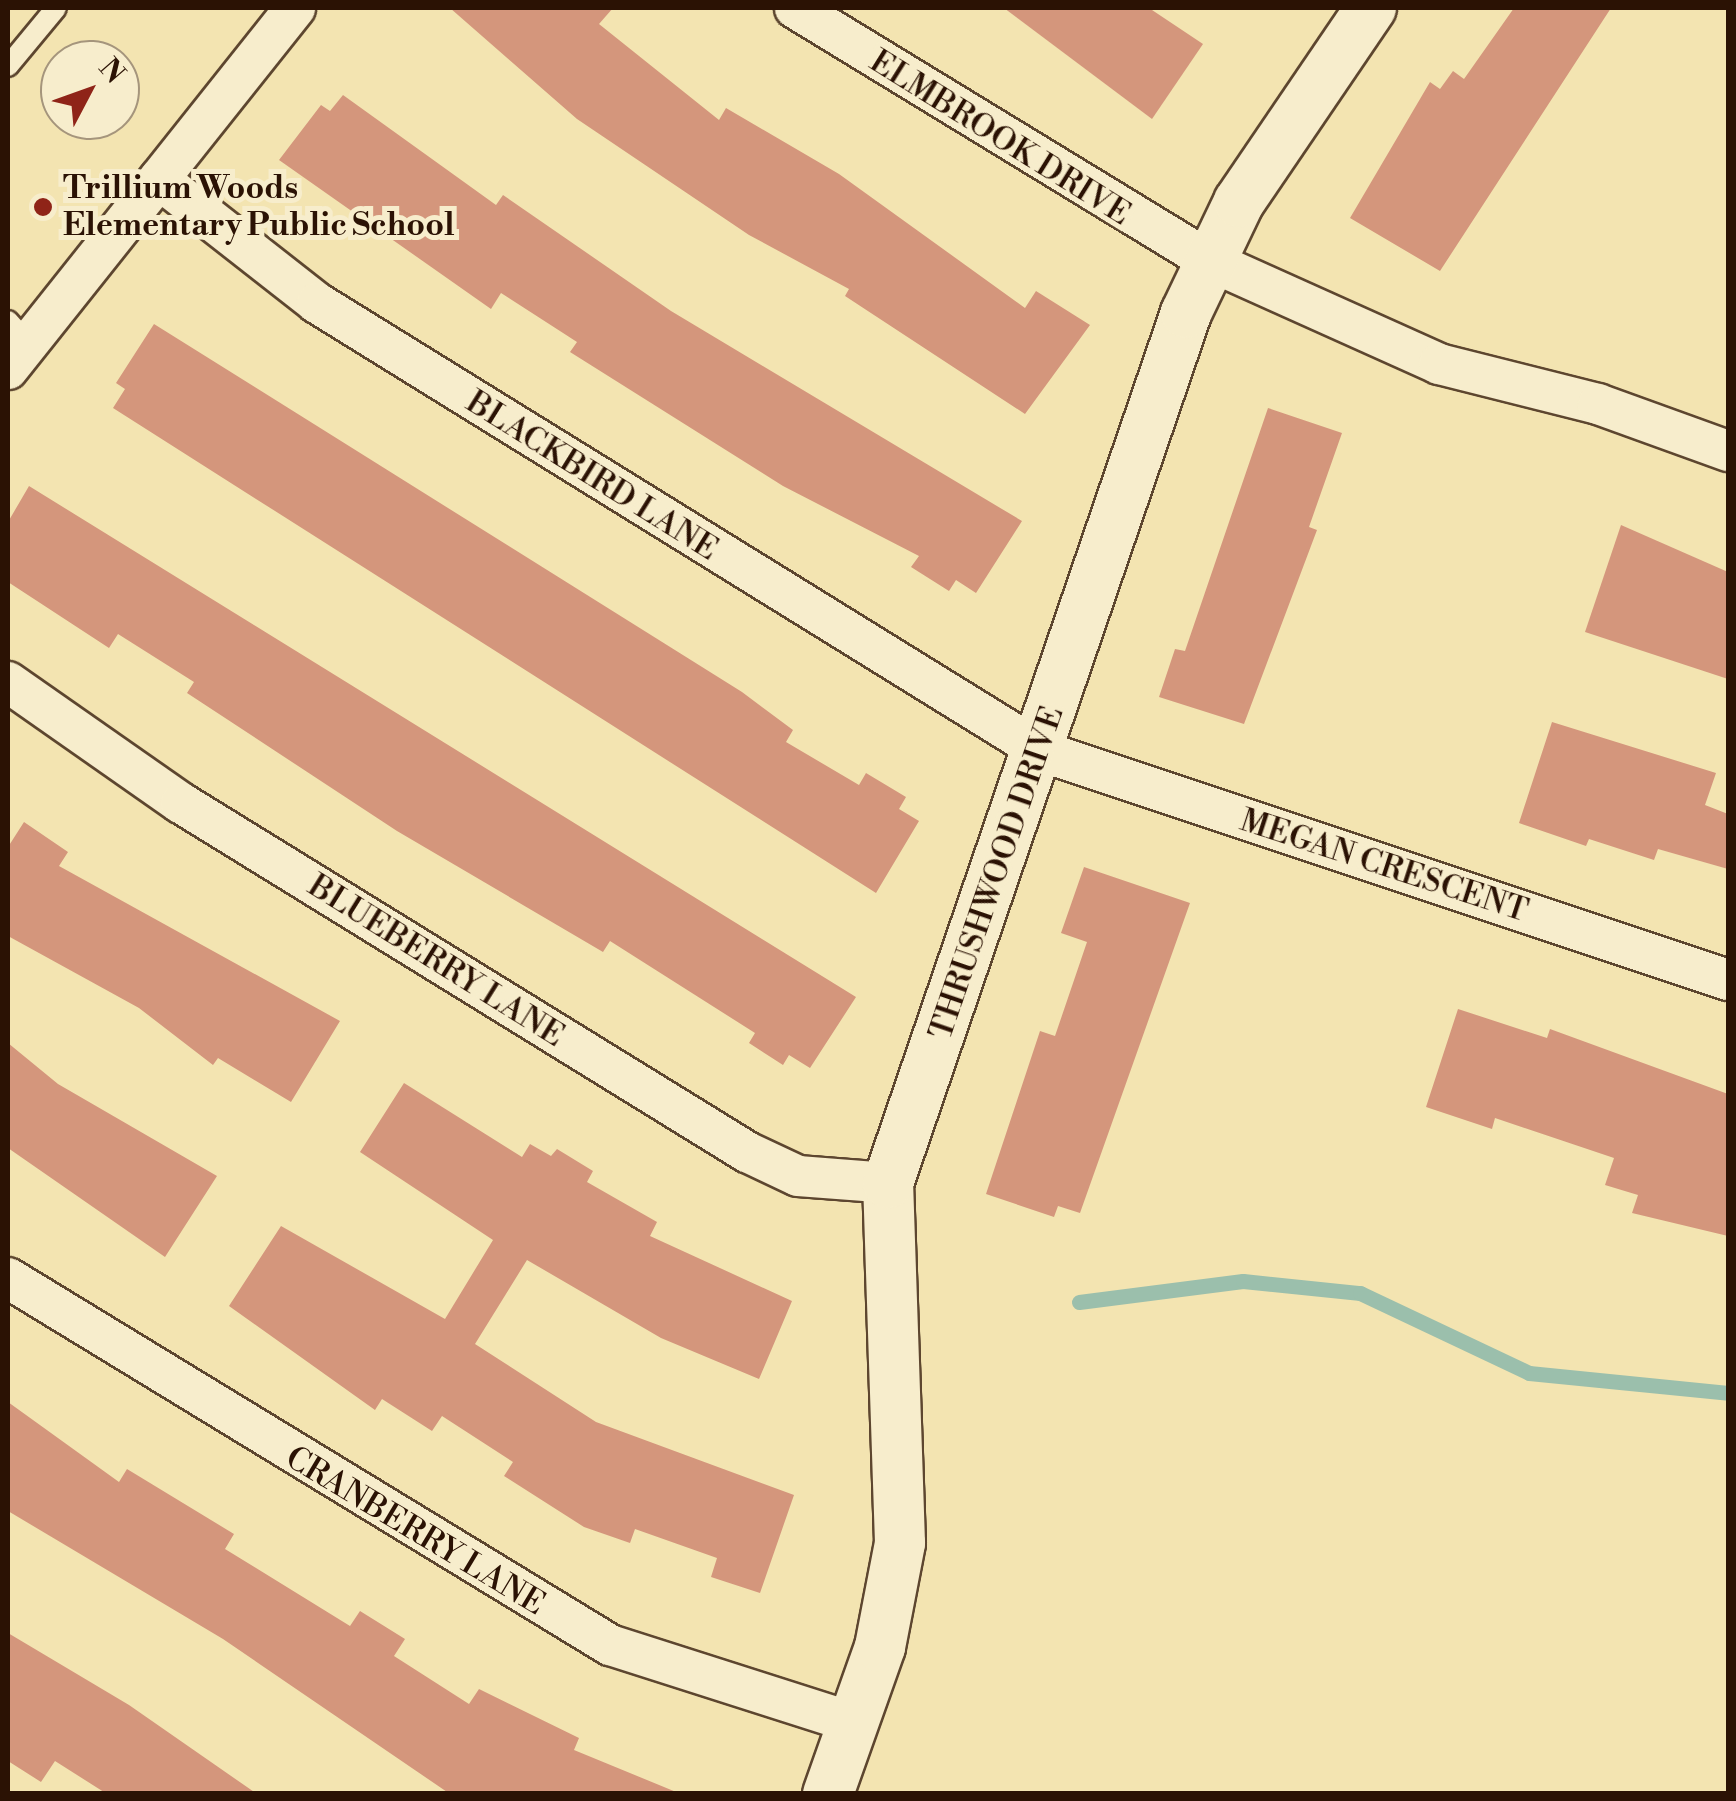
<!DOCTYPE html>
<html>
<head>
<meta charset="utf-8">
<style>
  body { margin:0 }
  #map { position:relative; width:1736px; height:1801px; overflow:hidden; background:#f3e4b1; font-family:"Libre Bodoni",serif }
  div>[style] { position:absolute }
  .stream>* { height:15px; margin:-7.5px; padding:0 7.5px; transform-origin:7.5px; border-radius:7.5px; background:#9bbfac }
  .building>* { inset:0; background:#d4967c }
  .roads { filter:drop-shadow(2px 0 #5d462f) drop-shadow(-2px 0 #5d462f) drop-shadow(0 2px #5d462f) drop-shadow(0 -2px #5d462f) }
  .service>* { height:20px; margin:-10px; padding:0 10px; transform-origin:10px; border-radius:10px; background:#f7edcc }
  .minor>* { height:40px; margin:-20px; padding:0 20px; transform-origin:20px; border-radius:20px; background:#f7edcc }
  .tertiary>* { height:50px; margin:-25px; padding:0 25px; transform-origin:25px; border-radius:25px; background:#f7edcc }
  .dots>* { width:28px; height:28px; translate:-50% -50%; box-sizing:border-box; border:5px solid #f7edcc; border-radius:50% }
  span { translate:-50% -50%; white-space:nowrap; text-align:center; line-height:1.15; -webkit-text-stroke:10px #f7edcc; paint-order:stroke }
  .street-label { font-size:32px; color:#2b1204 }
  .poi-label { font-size:32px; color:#2b1204; font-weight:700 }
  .left { translate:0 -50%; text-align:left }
  .frame { position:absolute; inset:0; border:10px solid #2b1204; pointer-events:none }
  .north { position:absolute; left:40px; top:40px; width:100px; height:100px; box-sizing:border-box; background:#f7edcc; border:2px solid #a5957c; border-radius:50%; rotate:49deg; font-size:28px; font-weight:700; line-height:40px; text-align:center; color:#2b1204 }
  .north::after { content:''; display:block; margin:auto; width:35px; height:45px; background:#8f2418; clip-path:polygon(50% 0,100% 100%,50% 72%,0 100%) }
</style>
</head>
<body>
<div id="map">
  <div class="stream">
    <div style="left:1079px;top:1302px;width:165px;rotate:-7.3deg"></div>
    <div style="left:1243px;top:1281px;width:118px;rotate:5.9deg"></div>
    <div style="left:1360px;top:1293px;width:187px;rotate:25.3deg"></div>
    <div style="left:1529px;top:1373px;width:200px;rotate:5.7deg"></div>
  </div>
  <div class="building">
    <div style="clip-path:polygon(450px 8px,613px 8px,599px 24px,719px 120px,726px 108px,839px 174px,1025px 308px,1036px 291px,1090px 325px,1025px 414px,845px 296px,849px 289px,749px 235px,577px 119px)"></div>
    <div style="clip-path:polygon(1004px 8px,1149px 8px,1203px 44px,1152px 119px)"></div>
    <div style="clip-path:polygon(1514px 8px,1611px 8px,1440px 271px,1350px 218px,1430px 82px,1440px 89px,1453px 71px,1464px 79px)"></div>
    <div style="clip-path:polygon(343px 95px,496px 205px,503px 195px,671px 311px,1022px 521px,976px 593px,956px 580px,949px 591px,911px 567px,919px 556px,783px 486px,570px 352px,577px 342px,501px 293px,491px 309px,279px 160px,321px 105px,330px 111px)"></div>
    <div style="clip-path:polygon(154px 324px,742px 692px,793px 730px,786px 742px,859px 785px,866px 773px,906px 797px,899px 809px,919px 821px,876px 893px,113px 408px,125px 389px,116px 383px)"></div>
    <div style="clip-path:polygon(1268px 408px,1342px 433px,1309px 527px,1317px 530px,1244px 724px,1159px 697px,1175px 649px,1185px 651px)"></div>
    <div style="clip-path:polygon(29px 486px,856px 997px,810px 1068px,789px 1055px,783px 1065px,749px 1043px,755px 1033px,610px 941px,603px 952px,397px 831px,187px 693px,194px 682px,118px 634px,109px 648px,8px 582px,8px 522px)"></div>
    <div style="clip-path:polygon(1621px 525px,1728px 572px,1728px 679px,1585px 632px)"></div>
    <div style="clip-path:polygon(1552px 722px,1716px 773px,1705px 805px,1728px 814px,1728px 869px,1658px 849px,1654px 860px,1589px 839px,1586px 846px,1519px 823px)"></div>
    <div style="clip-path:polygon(24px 822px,68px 852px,59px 866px,340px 1021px,291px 1102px,218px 1058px,213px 1065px,139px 1008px,8px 936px,8px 847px)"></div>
    <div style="clip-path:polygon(1084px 867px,1190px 903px,1080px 1213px,1058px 1206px,1054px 1217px,986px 1194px,1040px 1031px,1055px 1036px,1087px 942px,1061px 933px)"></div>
    <div style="clip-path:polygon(1458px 1009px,1547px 1038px,1550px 1029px,1728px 1094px,1728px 1236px,1632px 1213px,1638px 1195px,1605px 1185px,1614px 1158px,1495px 1118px,1492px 1129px,1426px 1107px)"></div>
    <div style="clip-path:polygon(8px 1043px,58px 1084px,217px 1176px,165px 1257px,8px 1148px)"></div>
    <div style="clip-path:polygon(404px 1083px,522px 1157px,530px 1144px,551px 1156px,557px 1149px,593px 1171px,587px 1182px,657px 1222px,650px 1236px,792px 1301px,759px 1379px,661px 1338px,527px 1260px,475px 1344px,596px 1422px,794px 1495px,760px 1593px,711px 1577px,717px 1558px,635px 1529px,630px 1543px,584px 1527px,504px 1476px,513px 1462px,442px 1416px,432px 1431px,382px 1399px,375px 1410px,229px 1306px,281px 1226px,445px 1319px,493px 1240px,360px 1152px)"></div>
    <div style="clip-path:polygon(8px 1402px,119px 1482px,127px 1469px,234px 1534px,225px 1549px,350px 1626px,360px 1611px,405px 1639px,394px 1656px,469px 1704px,479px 1689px,579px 1738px,574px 1750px,681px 1794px,450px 1794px,223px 1639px,8px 1511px)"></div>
    <div style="clip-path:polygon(8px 1633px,129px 1705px,257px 1794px,107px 1794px,55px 1761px,41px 1782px,8px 1761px)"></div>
  </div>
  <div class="roads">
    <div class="service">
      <div style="left:8px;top:66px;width:75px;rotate:-50.4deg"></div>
      <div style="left:8px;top:321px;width:28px;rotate:48deg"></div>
    </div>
    <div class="minor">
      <div style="left:795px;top:8px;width:486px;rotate:31.4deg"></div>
      <div style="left:1210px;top:261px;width:251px;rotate:24.2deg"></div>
      <div style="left:1439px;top:364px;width:164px;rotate:14.1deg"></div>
      <div style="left:1598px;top:404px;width:138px;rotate:19.9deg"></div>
      <div style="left:159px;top:179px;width:201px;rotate:38.1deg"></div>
      <div style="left:317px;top:303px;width:851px;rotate:31.75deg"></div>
      <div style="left:1041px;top:751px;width:724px;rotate:18.43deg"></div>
      <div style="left:8px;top:369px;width:461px;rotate:-51.5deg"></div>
      <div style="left:8px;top:682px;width:211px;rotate:35deg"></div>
      <div style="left:181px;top:803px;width:665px;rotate:31.66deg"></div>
      <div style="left:747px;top:1152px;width:56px;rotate:25.2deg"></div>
      <div style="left:798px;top:1176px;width:90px;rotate:4.4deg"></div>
      <div style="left:8px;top:1278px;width:705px;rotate:31.37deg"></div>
      <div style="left:610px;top:1645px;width:254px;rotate:17.7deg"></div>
    </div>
    <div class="tertiary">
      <div style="left:828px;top:1794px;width:156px;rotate:-70.5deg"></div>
      <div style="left:880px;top:1647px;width:106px;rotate:-79.1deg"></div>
      <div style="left:900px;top:1543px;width:360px;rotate:-91.9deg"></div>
      <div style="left:888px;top:1183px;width:920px;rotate:-71.09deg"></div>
      <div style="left:1186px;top:313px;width:123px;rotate:-64.5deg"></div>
      <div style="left:1239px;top:202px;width:235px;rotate:-55.8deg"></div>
    </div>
  </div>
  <div class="dots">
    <div style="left:43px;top:207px;background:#8f2418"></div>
  </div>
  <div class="street-label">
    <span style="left:1000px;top:138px;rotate:32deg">ELMBROOK DRIVE</span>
    <span style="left:592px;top:476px;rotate:32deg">BLACKBIRD LANE</span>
    <span style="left:1384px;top:866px;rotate:18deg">MEGAN CRESCENT</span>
    <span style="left:997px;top:873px;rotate:-71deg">THRUSHWOOD DRIVE</span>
    <span style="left:436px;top:961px;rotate:32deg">BLUEBERRY LANE</span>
    <span style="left:415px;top:1531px;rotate:31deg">CRANBERRY LANE</span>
  </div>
  <div class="poi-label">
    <span class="left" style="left:63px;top:207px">Trillium Woods<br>Elementary Public School</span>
  </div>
  <div class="frame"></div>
  <div class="north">N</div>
</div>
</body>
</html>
